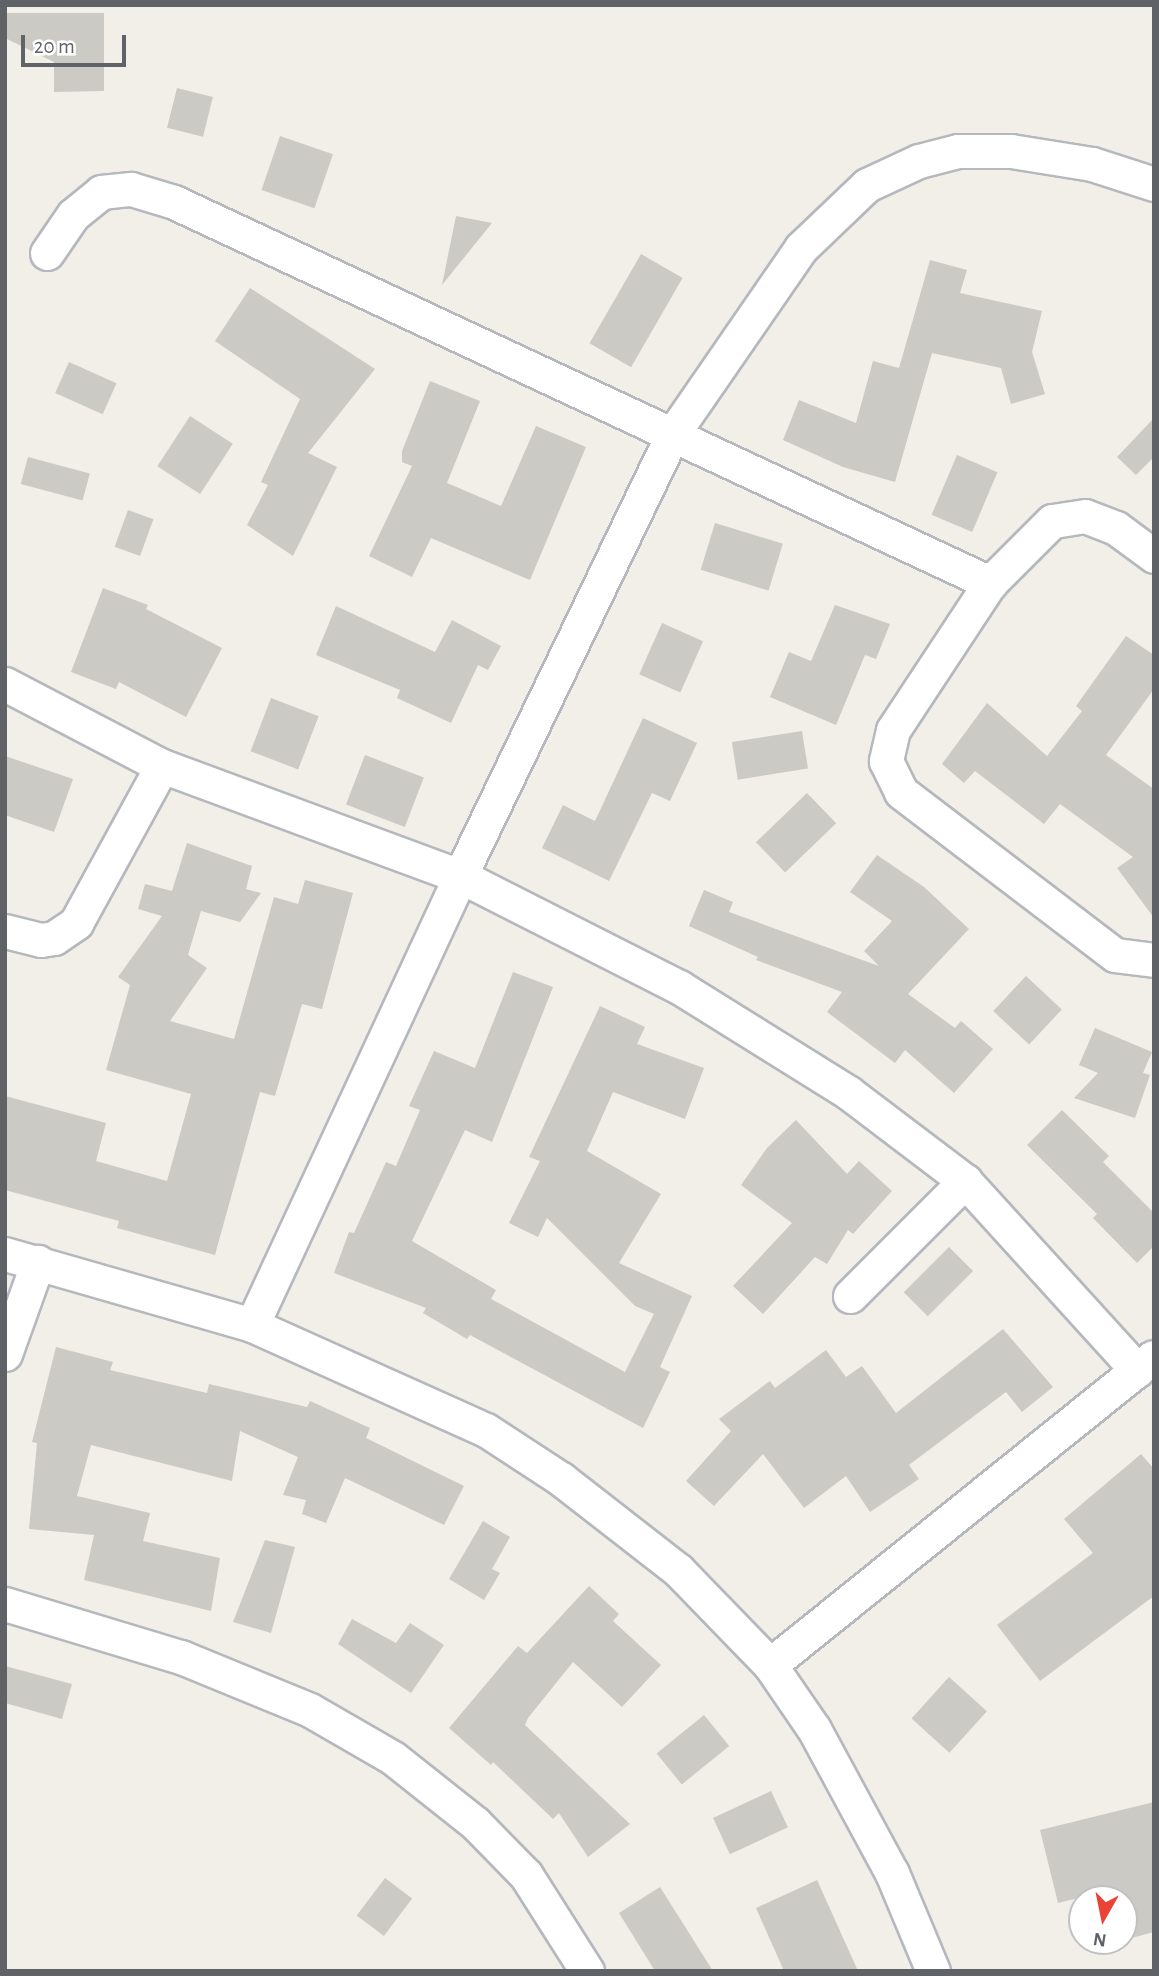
<!DOCTYPE html>
<html>
<head>
<meta charset="utf-8">
<style>
  body { margin:0 }
  #map { position:relative; width:1159px; height:1976px; overflow:hidden; background:#f1efe8; font-family:"Alegreya Sans",sans-serif }
  div>[style] { position:absolute }
  .building>* { inset:0; background:#cccac5; transform-origin:0 0 }
  .roads { filter:drop-shadow(2px 0 #b5b8bc) drop-shadow(-2px 0 #b5b8bc) drop-shadow(0 2px #b5b8bc) drop-shadow(0 -2px #b5b8bc) }
  .street>* { height:33px; margin:-16.5px; padding:0 16.5px; transform-origin:16.5px; border-radius:16.5px; background:#fff }
  span { translate:-50% -50%; white-space:nowrap; text-align:center; line-height:1.15; -webkit-text-stroke:7px #fff; paint-order:stroke }
  .frame { position:absolute; inset:0; border:7px solid #5f6368; pointer-events:none }
  .north { position:absolute; left:1068px; top:1885px; width:70px; height:70px; box-sizing:border-box; background:#fff; border:2px solid #bfc1c3; border-radius:50%; rotate:189deg; font-size:19px; font-weight:700; line-height:28px; text-align:center; color:#5f6368 }
  .north::after { content:''; display:block; margin:auto; width:24px; height:32px; background:#ea4335; clip-path:polygon(50% 0,100% 100%,50% 72%,0 100%) }
  .scale { position:absolute; left:21px; top:35px; width:105px; height:32px; box-sizing:border-box; border:4px solid #5f6368; border-top:0; padding-left:9px; font-size:21px; line-height:24px; white-space:nowrap; color:#5f6368; -webkit-text-stroke:5px #fff; paint-order:stroke }
</style>
</head>
<body>
<div id="map">
  <div class="building">
    <div style="clip-path:polygon(5px 13px,104px 13px,104px 91px,54px 92px,54px 62px,5px 38px)"></div>
    <div style="left:177px;top:88px;width:37px;height:41px;rotate:14deg"></div>
    <div style="left:280px;top:136px;width:56px;height:57px;rotate:19deg"></div>
    <div style="clip-path:polygon(456px 216px,492px 223px,442px 285px)"></div>
    <div style="left:641px;top:254px;width:48px;height:103px;rotate:30deg"></div>
    <div style="clip-path:polygon(930px 260px,967px 270px,960px 293px,1042px 311px,1032px 352px,1045px 394px,1011px 404px,1001px 368px,932px 353px,895px 482px,843px 467px,783px 440px,799px 400px,856px 423px,873px 361px,899px 368px)"></div>
    <div style="clip-path:polygon(250px 288px,375px 369px,308px 453px,337px 467px,293px 556px,247px 525px,268px 485px,261px 482px,300px 399px,215px 341px)"></div>
    <div style="left:69px;top:362px;width:52px;height:34px;rotate:24deg"></div>
    <div style="clip-path:polygon(430px 381px,480px 401px,447px 483px,501px 506px,536px 426px,586px 447px,530px 580px,431px 538px,412px 577px,369px 556px,412px 466px,402px 462px,402px 451px)"></div>
    <div style="left:190px;top:416px;width:51px;height:60px;rotate:33deg"></div>
    <div style="clip-path:polygon(1154px 418px,1154px 457px,1136px 475px,1117px 457px)"></div>
    <div style="left:957px;top:455px;width:44px;height:65px;rotate:23deg"></div>
    <div style="left:28px;top:457px;width:64px;height:28px;rotate:15deg"></div>
    <div style="left:128px;top:510px;width:27px;height:39px;rotate:20deg"></div>
    <div style="left:715px;top:523px;width:71px;height:49px;rotate:17deg"></div>
    <div style="clip-path:polygon(103px 588px,148px 605px,146px 609px,222px 648px,186px 717px,119px 682px,116px 689px,71px 672px)"></div>
    <div style="clip-path:polygon(835px 605px,890px 624px,876px 659px,865px 655px,836px 725px,770px 697px,789px 652px,811px 661px)"></div>
    <div style="clip-path:polygon(336px 606px,435px 652px,452px 620px,501px 646px,488px 670px,478px 665px,451px 723px,397px 698px,400px 690px,316px 655px)"></div>
    <div style="left:662px;top:623px;width:45px;height:56px;rotate:24deg"></div>
    <div style="clip-path:polygon(1126px 636px,1154px 655px,1154px 689px,1106px 755px,1154px 789px,1154px 918px,1117px 868px,1133px 857px,1060px 804px,1044px 824px,975px 771px,964px 783px,942px 764px,987px 703px,1047px 756px,1082px 711px,1076px 706px)"></div>
    <div style="left:271px;top:698px;width:51px;height:57px;rotate:21deg"></div>
    <div style="clip-path:polygon(643px 718px,697px 743px,670px 801px,652px 793px,609px 881px,542px 848px,563px 805px,595px 821px)"></div>
    <div style="left:802px;top:731px;width:38px;height:71px;rotate:81deg"></div>
    <div style="left:365px;top:755px;width:63px;height:53px;rotate:21deg"></div>
    <div style="clip-path:polygon(5px 756px,73px 779px,54px 832px,5px 815px)"></div>
    <div style="left:807px;top:793px;width:42px;height:71px;rotate:46deg"></div>
    <div style="clip-path:polygon(187px 843px,252px 866px,246px 889px,261px 893px,240px 922px,201px 911px,188px 955px,207px 968px,170px 1021px,234px 1039px,274px 897px,298px 904px,305px 880px,353px 893px,322px 1009px,302px 1004px,275px 1096px,260px 1092px,215px 1255px,117px 1228px,119px 1221px,5px 1190px,5px 1096px,106px 1123px,96px 1161px,167px 1181px,191px 1094px,106px 1070px,130px 985px,118px 977px,162px 916px,138px 909px,145px 884px,172px 891px)"></div>
    <div style="clip-path:polygon(877px 855px,924px 887px,969px 929px,908px 994px,955px 1028px,961px 1021px,993px 1049px,954px 1093px,905px 1050px,895px 1063px,827px 1012px,842px 992px,756px 960px,758px 957px,689px 926px,704px 890px,733px 902px,729px 912px,879px 966px,864px 951px,892px 921px,850px 892px)"></div>
    <div style="clip-path:polygon(513px 972px,553px 987px,492px 1142px,465px 1130px,412px 1241px,496px 1290px,491px 1299px,625px 1372px,654px 1314px,635px 1306px,547px 1218px,538px 1237px,509px 1223px,540px 1161px,529px 1157px,600px 1006px,645px 1027px,637px 1044px,704px 1068px,685px 1119px,613px 1092px,587px 1151px,661px 1194px,619px 1263px,692px 1296px,660px 1367px,670px 1372px,643px 1428px,470px 1335px,467px 1339px,423px 1313px,426px 1308px,334px 1273px,349px 1232px,354px 1233px,386px 1162px,396px 1166px,420px 1110px,409px 1106px,434px 1051px,475px 1068px)"></div>
    <div style="left:1026px;top:976px;width:49px;height:48px;rotate:43deg"></div>
    <div style="clip-path:polygon(1095px 1028px,1152px 1052px,1143px 1073px,1150px 1075px,1135px 1118px,1074px 1098px,1098px 1073px,1079px 1065px)"></div>
    <div style="clip-path:polygon(1062px 1110px,1109px 1156px,1103px 1162px,1154px 1213px,1154px 1246px,1137px 1263px,1093px 1218px,1097px 1214px,1027px 1145px)"></div>
    <div style="clip-path:polygon(796px 1120px,847px 1174px,859px 1161px,892px 1191px,853px 1234px,848px 1230px,827px 1264px,815px 1257px,763px 1314px,733px 1286px,792px 1223px,741px 1185px,767px 1148px)"></div>
    <div style="left:949px;top:1247px;width:34px;height:64px;rotate:45deg"></div>
    <div style="clip-path:polygon(1003px 1329px,1053px 1387px,1022px 1412px,1006px 1392px,909px 1465px,919px 1479px,870px 1512px,846px 1476px,804px 1508px,763px 1454px,714px 1506px,686px 1481px,731px 1431px,719px 1419px,770px 1381px,775px 1388px,826px 1350px,846px 1377px,862px 1366px,896px 1413px)"></div>
    <div style="clip-path:polygon(56px 1347px,113px 1362px,110px 1370px,207px 1393px,209px 1384px,307px 1407px,310px 1401px,370px 1428px,366px 1438px,464px 1486px,444px 1525px,345px 1478px,326px 1523px,302px 1514px,306px 1500px,283px 1495px,298px 1457px,240px 1431px,232px 1481px,91px 1445px,77px 1496px,150px 1513px,143px 1541px,220px 1558px,211px 1611px,84px 1580px,94px 1535px,29px 1529px,37px 1443px,32px 1442px)"></div>
    <div style="clip-path:polygon(1141px 1454px,1154px 1469px,1154px 1596px,1040px 1681px,997px 1625px,1093px 1553px,1064px 1519px)"></div>
    <div style="clip-path:polygon(483px 1521px,510px 1537px,492px 1569px,500px 1573px,484px 1600px,449px 1579px)"></div>
    <div style="clip-path:polygon(265px 1540px,295px 1547px,271px 1633px,233px 1622px)"></div>
    <div style="clip-path:polygon(589px 1586px,619px 1614px,613px 1621px,661px 1665px,622px 1707px,573px 1662px,528px 1718px,525px 1725px,630px 1824px,588px 1857px,559px 1813px,553px 1819px,493px 1762px,491px 1765px,449px 1728px,518px 1646px,527px 1653px)"></div>
    <div style="clip-path:polygon(352px 1619px,396px 1643px,410px 1623px,444px 1645px,411px 1693px,338px 1644px)"></div>
    <div style="clip-path:polygon(5px 1666px,72px 1684px,62px 1719px,5px 1703px)"></div>
    <div style="left:949px;top:1677px;width:51px;height:56px;rotate:42deg"></div>
    <div style="left:704px;top:1715px;width:40px;height:61px;rotate:51deg"></div>
    <div style="left:771px;top:1791px;width:40px;height:64px;rotate:65deg"></div>
    <div style="clip-path:polygon(1154px 1802px,1154px 1932px,1124px 1940px,1124px 1899px,1115px 1899px,1112px 1890px,1058px 1903px,1040px 1830px)"></div>
    <div style="left:385px;top:1878px;width:34px;height:47px;rotate:37deg"></div>
    <div style="clip-path:polygon(817px 1880px,858px 1971px,784px 1971px,756px 1908px)"></div>
    <div style="clip-path:polygon(660px 1887px,713px 1971px,655px 1971px,619px 1913px)"></div>
  </div>
  <div class="roads">
    <div class="street">
      <div style="left:47px;top:253px;width:46px;rotate:-55.6deg"></div>
      <div style="left:73px;top:215px;width:36px;rotate:-39deg"></div>
      <div style="left:101px;top:192px;width:30px;rotate:-6deg"></div>
      <div style="left:131px;top:189px;width:45px;rotate:16.8deg"></div>
      <div style="left:174px;top:202px;width:901px;rotate:25.03deg"></div>
      <div style="left:1154px;top:556px;width:47px;rotate:-143.6deg"></div>
      <div style="left:1116px;top:528px;width:33px;rotate:-159deg"></div>
      <div style="left:1085px;top:516px;width:33px;rotate:171deg"></div>
      <div style="left:1052px;top:521px;width:88px;rotate:135deg"></div>
      <div style="left:990px;top:583px;width:176px;rotate:123.4deg"></div>
      <div style="left:893px;top:730px;width:32px;rotate:103deg"></div>
      <div style="left:886px;top:761px;width:34px;rotate:64deg"></div>
      <div style="left:901px;top:792px;width:269px;rotate:37.3deg"></div>
      <div style="left:1115px;top:955px;width:39px;rotate:7deg"></div>
      <div style="left:5px;top:684px;width:177px;rotate:27.6deg"></div>
      <div style="left:162px;top:766px;width:318px;rotate:20.3deg"></div>
      <div style="left:460px;top:876px;width:246px;rotate:26.9deg"></div>
      <div style="left:679px;top:987px;width:200px;rotate:31.9deg"></div>
      <div style="left:849px;top:1093px;width:146px;rotate:37.2deg"></div>
      <div style="left:965px;top:1181px;width:256px;rotate:47.7deg"></div>
      <div style="left:5px;top:931px;width:37px;rotate:14deg"></div>
      <div style="left:41px;top:940px;width:13px;rotate:-9deg"></div>
      <div style="left:54px;top:938px;width:27px;rotate:-34deg"></div>
      <div style="left:76px;top:923px;width:179px;rotate:-61.3deg"></div>
      <div style="left:5px;top:1254px;width:257px;rotate:16deg"></div>
      <div style="left:252px;top:1325px;width:256px;rotate:24.2deg"></div>
      <div style="left:486px;top:1430px;width:90px;rotate:33.2deg"></div>
      <div style="left:561px;top:1479px;width:148px;rotate:37.9deg"></div>
      <div style="left:678px;top:1570px;width:132px;rotate:45.9deg"></div>
      <div style="left:770px;top:1665px;width:78px;rotate:55.5deg"></div>
      <div style="left:814px;top:1729px;width:164px;rotate:61.6deg"></div>
      <div style="left:892px;top:1873px;width:106px;rotate:67.3deg"></div>
      <div style="left:850px;top:1296px;width:163px;rotate:-45deg"></div>
      <div style="left:252px;top:1325px;width:495px;rotate:-65.1deg"></div>
      <div style="left:460px;top:876px;width:489px;rotate:-64.3deg"></div>
      <div style="left:672px;top:435px;width:227px;rotate:-55.4deg"></div>
      <div style="left:801px;top:248px;width:91px;rotate:-43.7deg"></div>
      <div style="left:867px;top:185px;width:57px;rotate:-24.8deg"></div>
      <div style="left:919px;top:161px;width:40px;rotate:-14.4deg"></div>
      <div style="left:958px;top:151px;width:53px"></div>
      <div style="left:1011px;top:151px;width:82px;rotate:9.1deg"></div>
      <div style="left:1092px;top:164px;width:65px;rotate:17.9deg"></div>
      <div style="left:5px;top:1354px;width:98px;rotate:-70.3deg"></div>
      <div style="left:5px;top:1604px;width:184px;rotate:16.8deg"></div>
      <div style="left:181px;top:1657px;width:139px;rotate:22.3deg"></div>
      <div style="left:310px;top:1710px;width:96px;rotate:30deg"></div>
      <div style="left:393px;top:1758px;width:105px;rotate:38.4deg"></div>
      <div style="left:475px;top:1823px;width:73px;rotate:45.6deg"></div>
      <div style="left:526px;top:1875px;width:114px;rotate:57.6deg"></div>
      <div style="left:770px;top:1665px;width:491px;rotate:-38.8deg"></div>
    </div>
  </div>
  <div class="frame"></div>
  <div class="north">N</div>
  <div class="scale">20 m</div>
</div>
</body>
</html>
